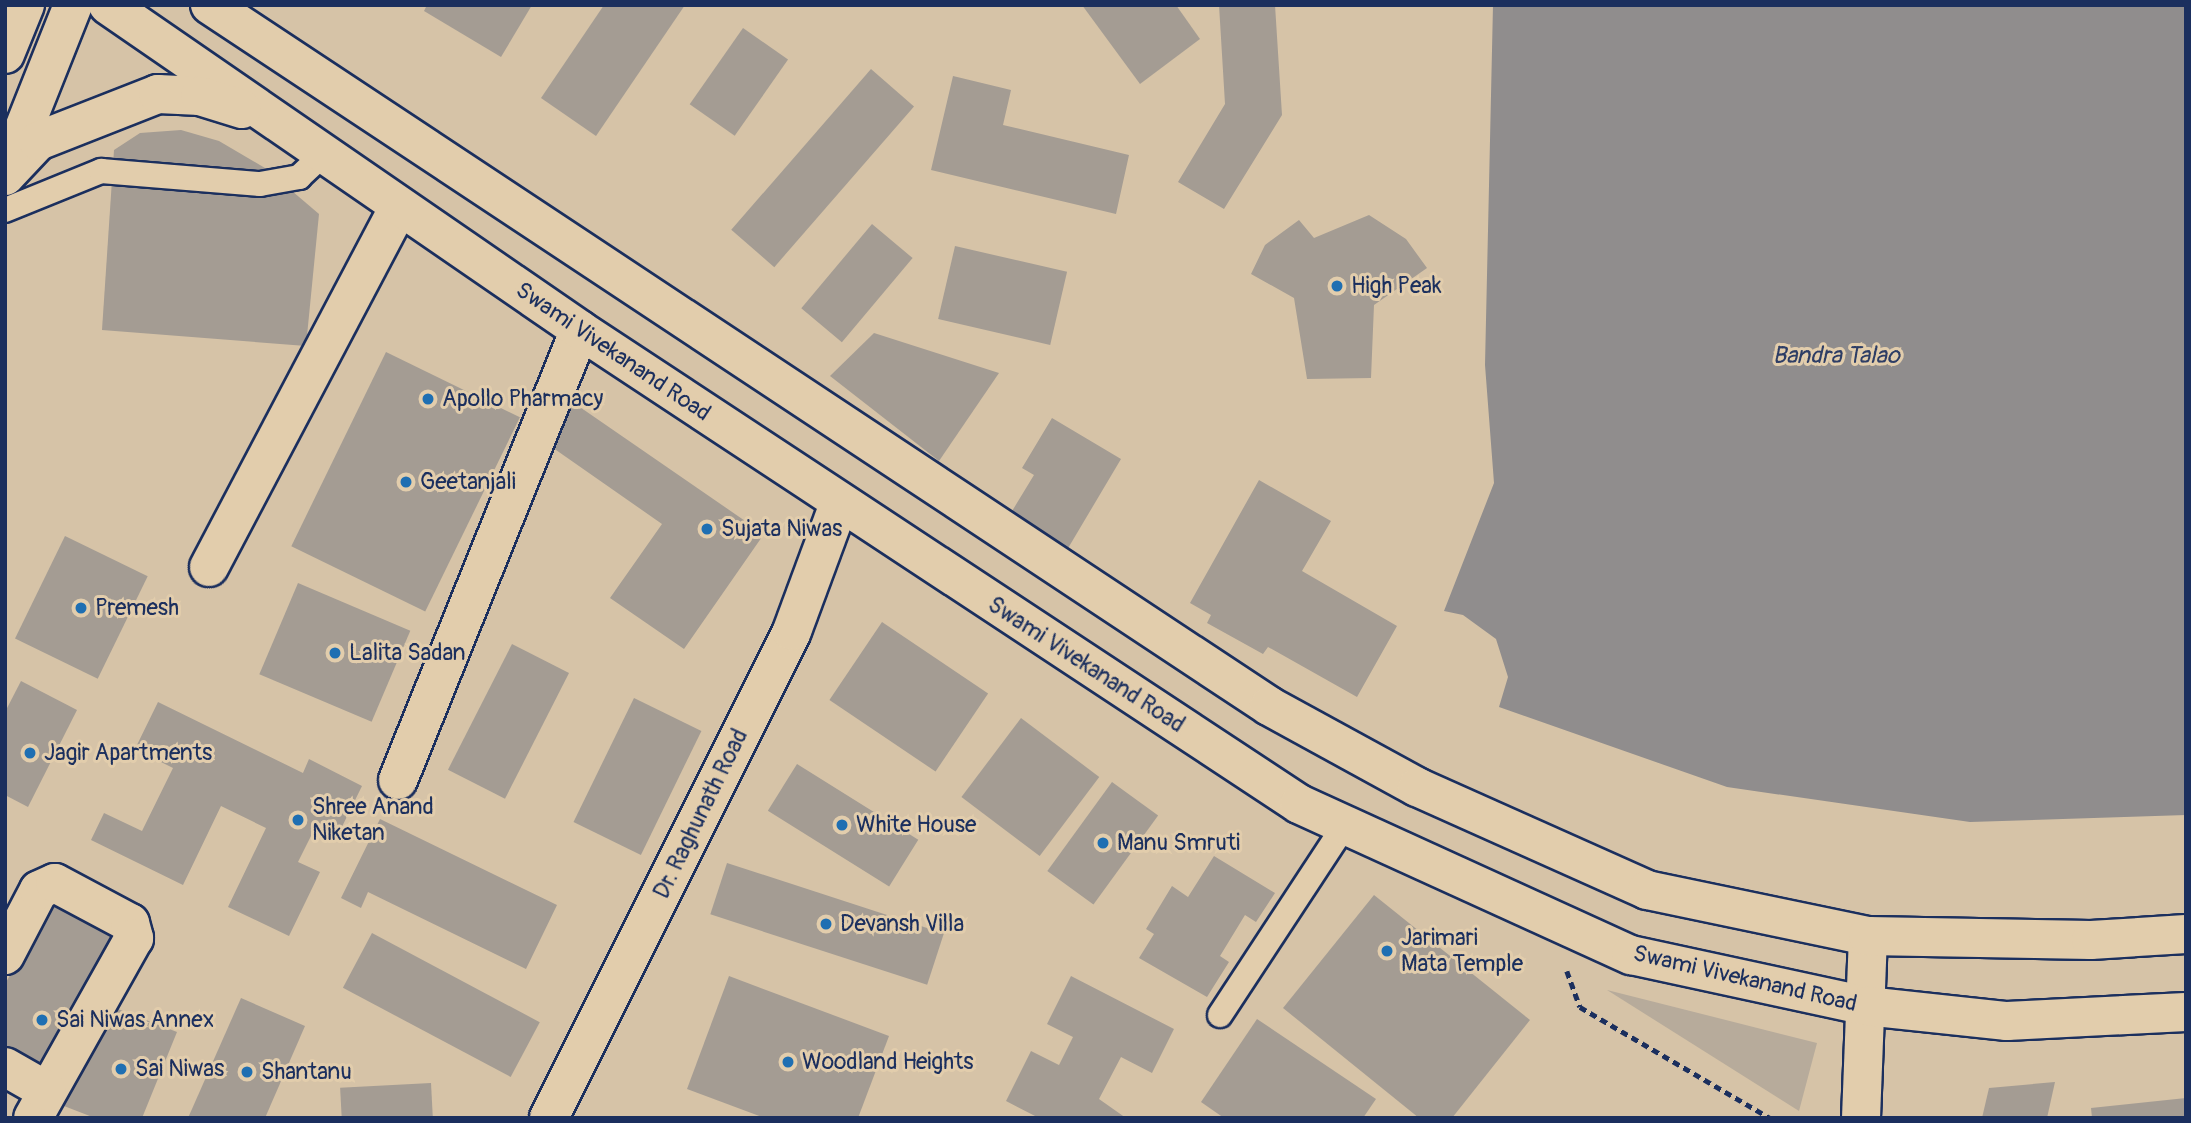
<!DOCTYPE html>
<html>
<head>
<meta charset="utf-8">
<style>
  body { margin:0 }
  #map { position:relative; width:2191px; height:1123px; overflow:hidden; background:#d6c3a7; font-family:Pangolin,sans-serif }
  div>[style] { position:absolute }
  .green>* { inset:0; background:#b7ab9b }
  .water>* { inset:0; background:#908d8d }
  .building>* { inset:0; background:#a49c93; transform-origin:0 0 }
  .path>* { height:4.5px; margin-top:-2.25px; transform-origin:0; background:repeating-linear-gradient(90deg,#1b2f5e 0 7px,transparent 0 12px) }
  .roads { filter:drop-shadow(2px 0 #1b2f5e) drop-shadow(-2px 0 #1b2f5e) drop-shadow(0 2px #1b2f5e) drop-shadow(0 -2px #1b2f5e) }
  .lane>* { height:24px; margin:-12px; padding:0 12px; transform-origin:12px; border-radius:12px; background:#e2cdac }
  .street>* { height:38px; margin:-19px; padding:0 19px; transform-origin:19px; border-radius:19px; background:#e2cdac }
  .secondary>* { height:38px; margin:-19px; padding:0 19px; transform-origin:19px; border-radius:19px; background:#e2cdac }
  .primary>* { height:38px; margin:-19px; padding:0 19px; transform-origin:19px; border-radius:19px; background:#e2cdac }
  .dots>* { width:19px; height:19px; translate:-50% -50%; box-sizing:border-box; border:4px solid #e2cdac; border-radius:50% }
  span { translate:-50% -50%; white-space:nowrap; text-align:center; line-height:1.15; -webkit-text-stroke:6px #e2cdac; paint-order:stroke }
  .poi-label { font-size:23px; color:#1b2f5e }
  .left { translate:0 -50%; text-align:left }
  .street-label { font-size:23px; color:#1b2f5e }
  .water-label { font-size:24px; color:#2d3d65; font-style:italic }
  .frame { position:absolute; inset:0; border:7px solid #1b2f5e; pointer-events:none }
</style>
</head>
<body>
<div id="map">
  <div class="green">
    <div style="clip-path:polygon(1607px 990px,1817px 1043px,1799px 1111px)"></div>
  </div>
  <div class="water">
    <div style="clip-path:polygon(1493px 5px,2186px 5px,2186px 815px,1970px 822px,1727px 787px,1499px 707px,1508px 677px,1496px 639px,1463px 615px,1444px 611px,1494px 483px,1485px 365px)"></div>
  </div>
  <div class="building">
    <div style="clip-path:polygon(427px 5px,532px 5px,501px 57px,424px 11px)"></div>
    <div style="clip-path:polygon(604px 5px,685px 5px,596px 136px,541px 98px)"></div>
    <div style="clip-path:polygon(1082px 5px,1176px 5px,1200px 39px,1140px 84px)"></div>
    <div style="clip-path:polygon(1219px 5px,1275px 5px,1282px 115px,1224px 209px,1178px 182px,1225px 104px)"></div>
    <div style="left:743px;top:28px;width:55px;height:93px;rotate:35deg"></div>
    <div style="left:871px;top:69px;width:57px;height:213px;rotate:41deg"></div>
    <div style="clip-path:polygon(953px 76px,1011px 90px,1003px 125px,1129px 155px,1116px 214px,931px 170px)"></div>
    <div style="clip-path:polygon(181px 130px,219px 141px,265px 168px,319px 214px,306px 346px,102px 330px,114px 150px,140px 133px)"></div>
    <div style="clip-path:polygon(1369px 215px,1406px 239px,1427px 268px,1374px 305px,1371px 378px,1307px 379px,1294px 298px,1251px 274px,1265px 245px,1299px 220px,1314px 238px)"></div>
    <div style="left:872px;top:224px;width:53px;height:110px;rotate:40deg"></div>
    <div style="left:955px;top:246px;width:115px;height:75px;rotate:13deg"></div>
    <div style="clip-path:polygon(874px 333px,999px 373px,939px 461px,830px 376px)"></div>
    <div style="left:386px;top:352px;width:149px;height:216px;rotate:26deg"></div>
    <div style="clip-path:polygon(574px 403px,764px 534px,684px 649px,610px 598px,662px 524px,546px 443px)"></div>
    <div style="clip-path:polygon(1052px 418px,1121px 459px,1064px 555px,1006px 521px,1034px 475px,1022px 468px)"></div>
    <div style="clip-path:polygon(1259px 480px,1331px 521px,1302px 571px,1397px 626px,1357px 697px,1268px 647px,1263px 654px,1207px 623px,1211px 615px,1190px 603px)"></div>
    <div style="left:65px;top:536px;width:92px;height:114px;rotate:26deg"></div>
    <div style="left:298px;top:583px;width:122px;height:99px;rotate:23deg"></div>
    <div style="left:882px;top:622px;width:128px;height:94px;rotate:34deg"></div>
    <div style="left:512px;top:644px;width:64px;height:141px;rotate:27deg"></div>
    <div style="clip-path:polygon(21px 681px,77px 710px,28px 807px,5px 795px,5px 712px)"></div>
    <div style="left:634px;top:698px;width:75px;height:138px;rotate:26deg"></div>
    <div style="clip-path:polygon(158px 702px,303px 773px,309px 759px,362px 786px,334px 843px,313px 832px,298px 862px,320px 872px,289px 936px,228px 907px,266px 828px,221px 806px,183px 885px,91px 840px,104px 813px,142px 831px,173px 768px,135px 749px)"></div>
    <div style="left:1021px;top:718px;width:98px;height:99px;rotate:37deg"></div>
    <div style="left:797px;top:764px;width:143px;height:55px;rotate:32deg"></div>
    <div style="left:1112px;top:782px;width:57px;height:110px;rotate:36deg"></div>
    <div style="clip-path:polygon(380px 819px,557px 905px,526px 969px,368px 892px,361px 908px,341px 898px)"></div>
    <div style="clip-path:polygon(1214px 856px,1275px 893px,1256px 922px,1245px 915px,1220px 956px,1229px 962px,1207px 997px,1139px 958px,1154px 934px,1146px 929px,1172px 886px,1188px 897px)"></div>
    <div style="left:727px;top:863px;width:228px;height:54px;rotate:18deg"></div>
    <div style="clip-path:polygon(1374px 895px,1530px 1020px,1452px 1118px,1419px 1118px,1283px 1008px)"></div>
    <div style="clip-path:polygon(53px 899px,124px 939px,45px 1078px,5px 1055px,5px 984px)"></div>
    <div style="left:372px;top:933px;width:190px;height:62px;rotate:28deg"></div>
    <div style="clip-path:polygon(729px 976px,889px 1036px,858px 1118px,765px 1118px,687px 1089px)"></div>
    <div style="clip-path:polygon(1071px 976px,1174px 1029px,1152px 1073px,1121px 1057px,1099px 1099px,1126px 1118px,1039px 1118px,1006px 1101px,1031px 1051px,1059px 1065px,1073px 1037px,1047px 1024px)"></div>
    <div style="clip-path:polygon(241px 998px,305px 1026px,265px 1118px,188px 1118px)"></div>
    <div style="clip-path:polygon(105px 1004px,177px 1032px,142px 1118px,95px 1118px,64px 1106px)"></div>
    <div style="clip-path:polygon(1257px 1019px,1376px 1099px,1363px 1118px,1224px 1118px,1201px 1102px)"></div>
    <div style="clip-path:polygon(2055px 1082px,2047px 1118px,1982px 1118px,1989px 1088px)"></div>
    <div style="left:431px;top:1083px;width:35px;height:91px;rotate:87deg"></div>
    <div style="clip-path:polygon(2186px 1098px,2186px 1118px,2092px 1118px,2091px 1108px)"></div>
  </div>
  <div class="path">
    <div style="left:1567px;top:971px;width:38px;rotate:70deg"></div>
    <div style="left:1580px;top:1007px;width:220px;rotate:30.3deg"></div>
  </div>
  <div class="roads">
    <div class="lane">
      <div style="left:5px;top:210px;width:104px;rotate:-22.1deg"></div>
      <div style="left:101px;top:171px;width:160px;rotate:4.7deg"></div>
      <div style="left:260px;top:184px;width:40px;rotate:-10deg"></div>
      <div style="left:299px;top:177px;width:34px;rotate:-43deg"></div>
      <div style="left:1220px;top:1015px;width:226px;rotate:-56.7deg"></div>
    </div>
    <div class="street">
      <div style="left:209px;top:567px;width:406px;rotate:-62.2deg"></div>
      <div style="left:398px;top:780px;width:485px;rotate:-68deg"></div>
      <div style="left:5px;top:955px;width:73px;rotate:-62.4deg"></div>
      <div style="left:39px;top:890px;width:17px;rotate:-24deg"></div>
      <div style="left:55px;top:883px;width:85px;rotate:28.1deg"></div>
      <div style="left:130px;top:923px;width:16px;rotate:75deg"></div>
      <div style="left:134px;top:938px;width:206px;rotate:119.3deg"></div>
      <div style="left:5px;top:1067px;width:48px;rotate:29.7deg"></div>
      <div style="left:549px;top:1118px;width:544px;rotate:-63.48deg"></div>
      <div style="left:792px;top:631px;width:135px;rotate:-69.7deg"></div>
    </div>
    <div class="secondary">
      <div style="left:5px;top:54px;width:53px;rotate:-67.8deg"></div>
      <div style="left:5px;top:176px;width:184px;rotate:-68.3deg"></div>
      <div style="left:1861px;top:1118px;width:182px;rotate:-87.8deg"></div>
    </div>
    <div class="primary">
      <div style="left:108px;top:5px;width:573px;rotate:34.55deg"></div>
      <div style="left:580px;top:330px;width:861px;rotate:33.39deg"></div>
      <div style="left:1299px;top:804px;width:365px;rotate:24.5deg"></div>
      <div style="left:1631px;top:955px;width:240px;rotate:12.2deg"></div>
      <div style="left:1866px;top:1006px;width:142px;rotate:6.1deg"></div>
      <div style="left:2007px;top:1021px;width:179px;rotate:-2.9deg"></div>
      <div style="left:210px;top:5px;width:1270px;rotate:33.5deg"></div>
      <div style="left:1269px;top:706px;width:169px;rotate:28.7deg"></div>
      <div style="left:1417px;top:787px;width:252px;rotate:24.1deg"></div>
      <div style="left:1647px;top:890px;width:226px;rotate:11.8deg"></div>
      <div style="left:1868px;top:936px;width:223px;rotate:1deg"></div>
      <div style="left:2091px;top:940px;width:95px;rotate:-3.6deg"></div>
      <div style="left:6px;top:175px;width:47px;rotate:-46.7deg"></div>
      <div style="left:38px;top:141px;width:129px;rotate:-21.4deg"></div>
      <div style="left:158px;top:94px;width:42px;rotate:2.7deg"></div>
      <div style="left:200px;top:96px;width:44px;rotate:17.2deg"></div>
    </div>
  </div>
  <div class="dots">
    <div style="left:1337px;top:286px;background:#1f6fb2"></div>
    <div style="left:428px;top:399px;background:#1f6fb2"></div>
    <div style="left:406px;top:482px;background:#1f6fb2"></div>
    <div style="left:707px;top:529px;background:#1f6fb2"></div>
    <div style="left:81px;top:608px;background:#1f6fb2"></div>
    <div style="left:335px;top:653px;background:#1f6fb2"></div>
    <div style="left:30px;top:753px;background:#1f6fb2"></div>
    <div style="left:298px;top:820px;background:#1f6fb2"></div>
    <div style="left:842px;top:825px;background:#1f6fb2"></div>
    <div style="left:1103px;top:843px;background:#1f6fb2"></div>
    <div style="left:826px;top:924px;background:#1f6fb2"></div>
    <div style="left:1387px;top:951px;background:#1f6fb2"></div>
    <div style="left:42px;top:1020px;background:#1f6fb2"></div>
    <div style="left:788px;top:1062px;background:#1f6fb2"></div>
    <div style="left:121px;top:1069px;background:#1f6fb2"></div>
    <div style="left:247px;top:1072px;background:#1f6fb2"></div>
  </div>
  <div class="poi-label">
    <span class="left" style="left:1351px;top:286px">High Peak</span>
    <span class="left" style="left:442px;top:399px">Apollo Pharmacy</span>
    <span class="left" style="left:420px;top:482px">Geetanjali</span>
    <span class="left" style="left:721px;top:529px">Sujata Niwas</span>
    <span class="left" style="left:95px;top:608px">Premesh</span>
    <span class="left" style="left:349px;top:653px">Lalita Sadan</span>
    <span class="left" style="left:44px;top:753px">Jagir Apartments</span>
    <span class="left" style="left:312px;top:820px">Shree Anand<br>Niketan</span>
    <span class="left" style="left:856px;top:825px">White House</span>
    <span class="left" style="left:1117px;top:843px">Manu Smruti</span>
    <span class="left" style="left:840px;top:924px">Devansh Villa</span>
    <span class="left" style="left:1401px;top:951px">Jarimari<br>Mata Temple</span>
    <span class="left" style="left:56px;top:1020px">Sai Niwas Annex</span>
    <span class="left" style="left:802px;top:1062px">Woodland Heights</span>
    <span class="left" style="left:135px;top:1069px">Sai Niwas</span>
    <span class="left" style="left:261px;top:1072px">Shantanu</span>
  </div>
  <div class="street-label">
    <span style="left:613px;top:352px;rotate:34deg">Swami Vivekanand Road</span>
    <span style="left:1086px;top:665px;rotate:33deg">Swami Vivekanand Road</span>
    <span style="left:701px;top:814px;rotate:-64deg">Dr. Raghunath Road</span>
    <span style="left:1745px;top:979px;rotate:13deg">Swami Vivekanand Road</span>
  </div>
  <div class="water-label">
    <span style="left:1836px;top:356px">Bandra Talao</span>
  </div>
  <div class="frame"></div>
</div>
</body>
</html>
